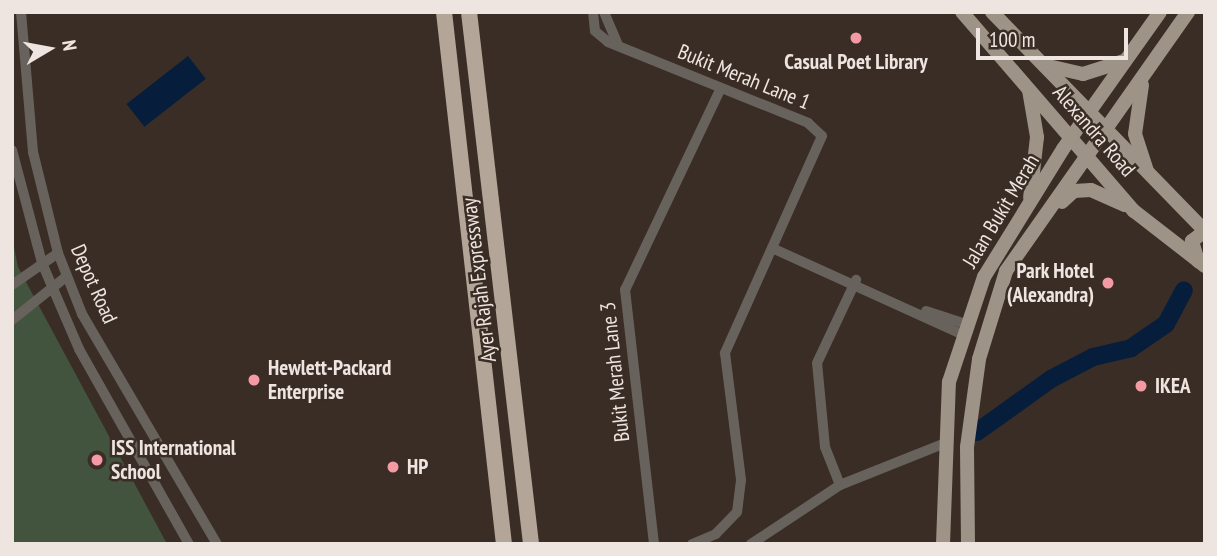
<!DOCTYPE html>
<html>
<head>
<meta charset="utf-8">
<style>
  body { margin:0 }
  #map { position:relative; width:1217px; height:556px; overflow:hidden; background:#3a2d25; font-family:"PT Sans Narrow",sans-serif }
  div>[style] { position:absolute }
  .green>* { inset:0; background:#42543e }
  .water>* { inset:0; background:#061e3c; transform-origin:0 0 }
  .river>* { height:18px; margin:-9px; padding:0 9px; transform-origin:9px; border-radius:9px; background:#061e3c }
  .minor>* { height:10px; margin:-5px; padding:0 5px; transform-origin:5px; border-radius:5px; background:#67625c }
  .major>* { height:14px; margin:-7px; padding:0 7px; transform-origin:7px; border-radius:7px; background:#9e9387 }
  .highway>* { height:16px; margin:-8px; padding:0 8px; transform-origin:8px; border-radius:8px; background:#b3a698 }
  .dots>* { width:19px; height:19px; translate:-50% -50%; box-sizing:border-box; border:4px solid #3a2d25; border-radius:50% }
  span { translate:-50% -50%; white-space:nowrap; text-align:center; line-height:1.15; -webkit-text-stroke:5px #3a2d25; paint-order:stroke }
  .poi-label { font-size:21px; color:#eee5e0; font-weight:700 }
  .right { translate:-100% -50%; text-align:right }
  .left { translate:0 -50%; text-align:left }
  .street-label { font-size:21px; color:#eee5e0 }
  .frame { position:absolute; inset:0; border:14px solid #eee5e0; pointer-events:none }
  .north { position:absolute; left:14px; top:14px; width:70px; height:70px; -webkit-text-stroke:5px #3a2d25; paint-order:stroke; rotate:80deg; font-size:19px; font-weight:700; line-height:28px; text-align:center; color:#eee5e0 }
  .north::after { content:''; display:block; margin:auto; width:24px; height:32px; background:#eee5e0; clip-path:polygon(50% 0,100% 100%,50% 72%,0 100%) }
  .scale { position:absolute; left:976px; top:28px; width:152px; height:32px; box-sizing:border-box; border:4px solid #eee5e0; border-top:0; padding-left:9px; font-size:21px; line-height:24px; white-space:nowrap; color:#eee5e0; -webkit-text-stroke:5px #3a2d25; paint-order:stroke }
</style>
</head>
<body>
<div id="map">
  <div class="green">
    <div style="clip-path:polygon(12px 237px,18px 267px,167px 544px,12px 544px)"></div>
  </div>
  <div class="water">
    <div style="left:188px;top:56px;width:29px;height:78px;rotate:52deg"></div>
  </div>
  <div class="river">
    <div style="left:977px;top:432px;width:91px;rotate:-35.6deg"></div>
    <div style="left:1051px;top:379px;width:47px;rotate:-27.6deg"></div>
    <div style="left:1093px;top:357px;width:39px;rotate:-13deg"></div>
    <div style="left:1131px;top:348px;width:42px;rotate:-34.4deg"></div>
    <div style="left:1166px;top:324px;width:38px;rotate:-62deg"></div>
  </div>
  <div class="minor">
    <div style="left:21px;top:12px;width:141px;rotate:85.1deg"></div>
    <div style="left:33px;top:152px;width:104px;rotate:76.1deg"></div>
    <div style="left:58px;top:253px;width:66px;rotate:68.5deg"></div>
    <div style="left:82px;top:314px;width:267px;rotate:59.6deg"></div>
    <div style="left:593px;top:12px;width:19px;rotate:84deg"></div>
    <div style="left:595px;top:31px;width:17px;rotate:40deg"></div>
    <div style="left:608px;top:42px;width:216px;rotate:22deg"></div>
    <div style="left:808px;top:123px;width:19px;rotate:43deg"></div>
    <div style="left:822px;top:136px;width:238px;rotate:114.1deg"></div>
    <div style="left:725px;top:353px;width:128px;rotate:82.8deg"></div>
    <div style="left:741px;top:480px;width:32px;rotate:97deg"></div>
    <div style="left:737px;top:512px;width:30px;rotate:134deg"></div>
    <div style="left:716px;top:534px;width:26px;rotate:157deg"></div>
    <div style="left:604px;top:12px;width:34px;rotate:67deg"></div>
    <div style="left:12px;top:150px;width:117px;rotate:75.1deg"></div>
    <div style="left:42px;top:263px;width:94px;rotate:66.7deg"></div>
    <div style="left:79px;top:349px;width:224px;rotate:60.6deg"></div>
    <div style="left:772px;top:248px;width:209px;rotate:24.4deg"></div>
    <div style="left:12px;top:285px;width:56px;rotate:-34.8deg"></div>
    <div style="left:926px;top:311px;width:42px;rotate:18deg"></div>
    <div style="left:12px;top:320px;width:70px;rotate:-38.7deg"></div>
    <div style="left:840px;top:485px;width:41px;rotate:-111.5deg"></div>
    <div style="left:825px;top:447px;width:84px;rotate:-95.4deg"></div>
    <div style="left:817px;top:363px;width:92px;rotate:-64.8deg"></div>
    <div style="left:654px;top:544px;width:256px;rotate:-96.5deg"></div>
    <div style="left:625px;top:290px;width:221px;rotate:-64.6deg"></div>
    <div style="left:751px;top:544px;width:107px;rotate:-33.5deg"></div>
    <div style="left:840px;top:485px;width:111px;rotate:-21.7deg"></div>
  </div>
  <div class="major">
    <div style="left:962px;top:12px;width:263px;rotate:49.2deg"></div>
    <div style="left:1134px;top:211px;width:90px;rotate:37.8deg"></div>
    <div style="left:992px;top:12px;width:305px;rotate:45.8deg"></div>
    <div style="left:1044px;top:65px;width:40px;rotate:13deg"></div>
    <div style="left:1083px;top:74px;width:43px;rotate:-17.6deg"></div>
    <div style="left:1142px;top:85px;width:49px;rotate:98.1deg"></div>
    <div style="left:1135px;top:134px;width:38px;rotate:72deg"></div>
    <div style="left:1029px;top:90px;width:48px;rotate:80.3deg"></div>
    <div style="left:1037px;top:137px;width:61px;rotate:96.5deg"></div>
    <div style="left:1062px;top:202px;width:16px;rotate:-43deg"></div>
    <div style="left:1074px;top:191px;width:17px;rotate:-3deg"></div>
    <div style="left:1091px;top:190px;width:37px;rotate:24deg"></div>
    <div style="left:1198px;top:261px;width:21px;rotate:-107deg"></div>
    <div style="left:1192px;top:241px;width:16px;rotate:-38deg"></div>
    <div style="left:943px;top:544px;width:162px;rotate:-87.9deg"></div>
    <div style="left:949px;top:382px;width:111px;rotate:-71.6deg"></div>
    <div style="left:984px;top:277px;width:150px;rotate:-58.3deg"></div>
    <div style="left:1063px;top:149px;width:168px;rotate:-54.7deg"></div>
    <div style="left:968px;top:544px;width:97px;rotate:-90.6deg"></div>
    <div style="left:967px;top:447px;width:89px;rotate:-82.2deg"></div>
    <div style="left:979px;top:359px;width:92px;rotate:-72.9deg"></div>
    <div style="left:1006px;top:271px;width:317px;rotate:-54.9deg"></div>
  </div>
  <div class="highway">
    <div style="left:444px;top:12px;width:535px;rotate:83.57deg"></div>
    <div style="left:469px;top:12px;width:536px;rotate:83.35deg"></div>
  </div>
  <div class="dots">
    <div style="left:856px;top:38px;background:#f49aa5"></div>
    <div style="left:1108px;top:283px;background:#f49aa5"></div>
    <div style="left:254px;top:380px;background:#f49aa5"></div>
    <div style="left:1141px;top:386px;background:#f49aa5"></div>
    <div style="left:97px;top:460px;background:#f49aa5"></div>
    <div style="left:393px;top:467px;background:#f49aa5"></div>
  </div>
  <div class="poi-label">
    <span style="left:856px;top:62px">Casual Poet Library</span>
    <span class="right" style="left:1094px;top:283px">Park Hotel<br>(Alexandra)</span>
    <span class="left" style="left:268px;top:380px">Hewlett-Packard<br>Enterprise</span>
    <span class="left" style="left:1155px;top:386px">IKEA</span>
    <span class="left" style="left:111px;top:460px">ISS International<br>School</span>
    <span class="left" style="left:407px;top:467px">HP</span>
  </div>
  <div class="street-label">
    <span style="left:744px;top:77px;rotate:22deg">Bukit Merah Lane 1</span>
    <span style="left:1094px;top:131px;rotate:49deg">Alexandra Road</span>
    <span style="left:1001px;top:211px;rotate:-59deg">Jalan Bukit Merah</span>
    <span style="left:479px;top:280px;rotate:-97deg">Ayer Rajah Expressway</span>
    <span style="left:94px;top:284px;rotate:66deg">Depot Road</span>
    <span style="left:615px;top:372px;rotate:-96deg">Bukit Merah Lane 3</span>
  </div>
  <div class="frame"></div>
  <div class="north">N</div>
  <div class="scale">100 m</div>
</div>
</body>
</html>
